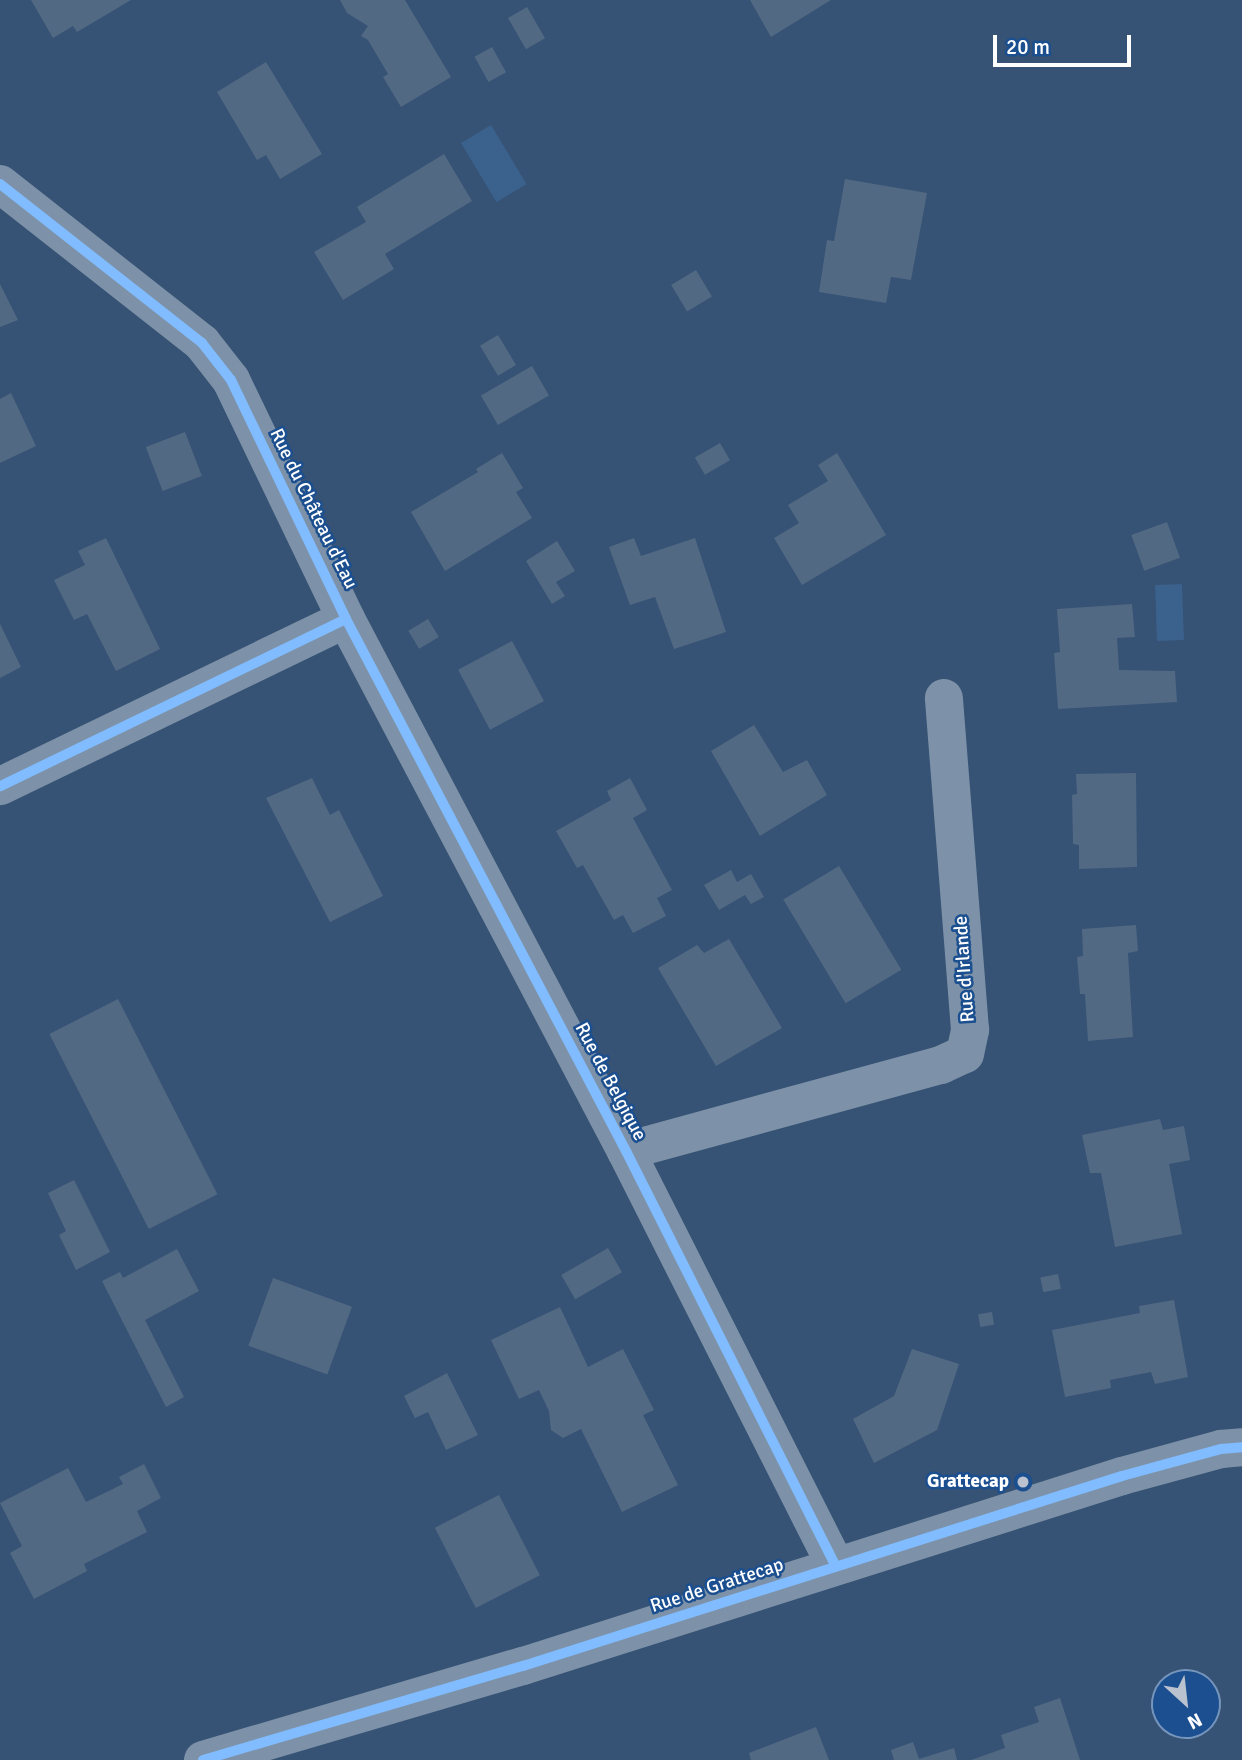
<!DOCTYPE html>
<html>
<head>
<meta charset="utf-8">
<style>
  body { margin:0 }
  #map { position:relative; width:1242px; height:1760px; overflow:hidden; background:#365274; font-family:Signika,sans-serif }
  div>[style] { position:absolute }
  .water>* { inset:0; background:#3b618d; transform-origin:0 0 }
  .building>* { inset:0; background:#526984; transform-origin:0 0 }
  .street>* { height:38px; margin:-19px; padding:0 19px; transform-origin:19px; border-radius:19px; background:#7d92a8 }
  .cycleway>* { height:10px; margin:-5px; padding:0 5px; transform-origin:5px; border-radius:5px; background:#80bcff }
  .dots>* { width:19px; height:19px; translate:-50% -50%; box-sizing:border-box; border:4px solid #1b4f8f; border-radius:50% }
  span { translate:-50% -50%; white-space:nowrap; text-align:center; line-height:1.15; -webkit-text-stroke:5px #1b4f8f; paint-order:stroke }
  .street-label { font-size:19px; color:#fff }
  .poi-label { font-size:19px; color:#fff; font-weight:700 }
  .right { translate:-100% -50%; text-align:right }
  .north { position:absolute; left:1151px; top:1669px; width:70px; height:70px; box-sizing:border-box; background:#1b4f8f; border:2px solid #7695bc; border-radius:50%; rotate:153deg; font-size:19px; font-weight:700; line-height:28px; text-align:center; color:#fff }
  .north::after { content:''; display:block; margin:auto; width:24px; height:32px; background:#b9c2ce; clip-path:polygon(50% 0,100% 100%,50% 72%,0 100%) }
  .scale { position:absolute; left:993px; top:35px; width:138px; height:32px; box-sizing:border-box; border:4px solid #fff; border-top:0; padding-left:9px; font-size:21px; line-height:24px; white-space:nowrap; color:#fff; -webkit-text-stroke:5px #1b4f8f; paint-order:stroke }
</style>
</head>
<body>
<div id="map">
  <div class="water">
    <div style="left:491px;top:125px;width:69px;height:35px;rotate:59deg"></div>
    <div style="left:1182px;top:584px;width:56px;height:27px;rotate:88deg"></div>
  </div>
  <div class="building">
    <div style="clip-path:polygon(31px 0,131px 0,77px 32px,73px 26px,53px 38px)"></div>
    <div style="clip-path:polygon(340px 0,405px 0,451px 77px,401px 107px,383px 77px,388px 74px,368px 40px,361px 36px,368px 26px,347px 13px)"></div>
    <div style="clip-path:polygon(750px 0,831px 0,771px 37px)"></div>
    <div style="left:527px;top:7px;width:36px;height:22px;rotate:60deg"></div>
    <div style="left:492px;top:47px;width:29px;height:20px;rotate:61deg"></div>
    <div style="clip-path:polygon(266px 62px,322px 154px,280px 179px,266px 155px,257px 160px,217px 92px)"></div>
    <div style="clip-path:polygon(444px 154px,472px 201px,385px 254px,394px 269px,343px 300px,314px 252px,366px 222px,357px 207px)"></div>
    <div style="clip-path:polygon(845px 179px,927px 193px,911px 280px,891px 277px,886px 303px,819px 292px,827px 240px,834px 241px)"></div>
    <div style="left:696px;top:270px;width:31px;height:29px;rotate:59deg"></div>
    <div style="clip-path:polygon(0 284px,18px 320px,0 327px)"></div>
    <div style="left:498px;top:335px;width:35px;height:21px;rotate:59deg"></div>
    <div style="left:532px;top:366px;width:34px;height:59px;rotate:60deg"></div>
    <div style="clip-path:polygon(11px 393px,36px 446px,0 463px,0 399px)"></div>
    <div style="left:185px;top:432px;width:47px;height:42px;rotate:69deg"></div>
    <div style="left:720px;top:443px;width:20px;height:29px;rotate:60deg"></div>
    <div style="clip-path:polygon(502px 453px,523px 488px,516px 492px,532px 518px,445px 571px,411px 512px,478px 472px,476px 469px)"></div>
    <div style="clip-path:polygon(837px 453px,886px 535px,802px 585px,774px 538px,799px 523px,788px 505px,828px 481px,818px 465px)"></div>
    <div style="left:1167px;top:522px;width:38px;height:38px;rotate:70deg"></div>
    <div style="clip-path:polygon(106px 538px,160px 649px,116px 671px,87px 614px,74px 620px,54px 580px,85px 565px,78px 551px)"></div>
    <div style="clip-path:polygon(634px 538px,641px 556px,695px 538px,726px 632px,674px 649px,655px 597px,630px 605px,609px 547px)"></div>
    <div style="clip-path:polygon(557px 541px,575px 571px,556px 582px,565px 596px,552px 604px,526px 561px)"></div>
    <div style="clip-path:polygon(1132px 604px,1135px 637px,1117px 638px,1119px 670px,1175px 671px,1177px 702px,1058px 709px,1054px 653px,1060px 652px,1057px 609px)"></div>
    <div style="left:428px;top:619px;width:21px;height:23px;rotate:59deg"></div>
    <div style="clip-path:polygon(0 624px,21px 667px,0 678px)"></div>
    <div style="left:512px;top:641px;width:68px;height:61px;rotate:62deg"></div>
    <div style="clip-path:polygon(754px 725px,783px 772px,807px 760px,827px 795px,760px 836px,711px 751px)"></div>
    <div style="clip-path:polygon(1136px 773px,1137px 867px,1079px 869px,1079px 845px,1073px 844px,1072px 795px,1077px 794px,1076px 774px)"></div>
    <div style="clip-path:polygon(312px 778px,330px 815px,339px 810px,383px 896px,330px 922px,266px 798px)"></div>
    <div style="clip-path:polygon(630px 778px,647px 810px,633px 818px,672px 890px,657px 898px,666px 916px,633px 933px,623px 915px,614px 920px,583px 865px,577px 868px,556px 831px,611px 800px,607px 791px)"></div>
    <div style="left:839px;top:866px;width:121px;height:65px;rotate:59deg"></div>
    <div style="clip-path:polygon(731px 870px,737px 882px,751px 874px,764px 897px,751px 904px,745px 895px,719px 910px,704px 885px)"></div>
    <div style="clip-path:polygon(1136px 925px,1138px 951px,1128px 953px,1133px 1037px,1088px 1041px,1085px 994px,1080px 994px,1077px 957px,1083px 956px,1082px 929px)"></div>
    <div style="clip-path:polygon(729px 939px,782px 1028px,716px 1066px,658px 968px,697px 945px,704px 953px)"></div>
    <div style="left:118px;top:999px;width:219px;height:77px;rotate:63deg"></div>
    <div style="clip-path:polygon(1160px 1119px,1163px 1130px,1184px 1126px,1190px 1160px,1169px 1164px,1182px 1234px,1115px 1247px,1101px 1173px,1090px 1173px,1082px 1135px)"></div>
    <div style="clip-path:polygon(74px 1180px,110px 1252px,76px 1270px,59px 1235px,66px 1231px,48px 1193px)"></div>
    <div style="left:608px;top:1248px;width:28px;height:54px;rotate:60deg"></div>
    <div style="clip-path:polygon(177px 1249px,199px 1291px,145px 1320px,184px 1397px,166px 1407px,102px 1281px,120px 1272px,123px 1278px)"></div>
    <div style="left:1058px;top:1274px;width:15px;height:18px;rotate:79deg"></div>
    <div style="left:273px;top:1278px;width:84px;height:72px;rotate:20deg"></div>
    <div style="clip-path:polygon(1174px 1300px,1188px 1377px,1155px 1384px,1151px 1372px,1110px 1380px,1111px 1388px,1065px 1397px,1052px 1330px,1140px 1313px,1139px 1306px)"></div>
    <div style="clip-path:polygon(560px 1307px,588px 1367px,623px 1349px,654px 1410px,643px 1415px,678px 1485px,622px 1512px,581px 1429px,563px 1438px,551px 1430px,549px 1411px,539px 1390px,519px 1399px,491px 1340px)"></div>
    <div style="left:992px;top:1312px;width:13px;height:14px;rotate:81deg"></div>
    <div style="clip-path:polygon(912px 1349px,959px 1364px,937px 1430px,874px 1463px,853px 1419px,894px 1396px)"></div>
    <div style="clip-path:polygon(447px 1373px,478px 1435px,446px 1450px,428px 1412px,415px 1418px,404px 1396px)"></div>
    <div style="clip-path:polygon(144px 1464px,161px 1498px,137px 1511px,147px 1532px,84px 1564px,87px 1571px,34px 1599px,10px 1553px,22px 1546px,0 1503px,68px 1468px,86px 1502px,123px 1484px,119px 1477px)"></div>
    <div style="left:499px;top:1495px;width:90px;height:72px;rotate:63deg"></div>
    <div style="clip-path:polygon(1060px 1698px,1080px 1760px,971px 1760px,1005px 1748px,1001px 1735px,1039px 1722px,1034px 1707px)"></div>
    <div style="clip-path:polygon(816px 1727px,829px 1760px,751px 1760px,749px 1753px)"></div>
    <div style="clip-path:polygon(913px 1742px,919px 1759px,954px 1748px,957px 1760px,894px 1760px,891px 1750px)"></div>
  </div>
  <div class="street">
    <div style="left:0;top:184px;width:257px;rotate:38.2deg"></div>
    <div style="left:202px;top:343px;width:47px;rotate:51.9deg"></div>
    <div style="left:231px;top:380px;width:265px;rotate:64.3deg"></div>
    <div style="left:346px;top:619px;width:384px;rotate:154.2deg"></div>
    <div style="left:346px;top:619px;width:601px;rotate:62.24deg"></div>
    <div style="left:626px;top:1151px;width:465px;rotate:63.2deg"></div>
    <div style="left:626px;top:1151px;width:327px;rotate:-15.3deg"></div>
    <div style="left:941px;top:1065px;width:26px;rotate:-25deg"></div>
    <div style="left:965px;top:1054px;width:25px;rotate:-78deg"></div>
    <div style="left:970px;top:1030px;width:333px;rotate:-94.5deg"></div>
    <div style="left:203px;top:1760px;width:334px;rotate:-16.4deg"></div>
    <div style="left:523px;top:1666px;width:628px;rotate:-17.6deg"></div>
    <div style="left:1122px;top:1476px;width:103px;rotate:-15.3deg"></div>
    <div style="left:1221px;top:1449px;width:21px;rotate:-5deg"></div>
  </div>
  <div class="cycleway">
    <div style="left:0;top:184px;width:257px;rotate:38.2deg"></div>
    <div style="left:202px;top:343px;width:47px;rotate:51.9deg"></div>
    <div style="left:231px;top:380px;width:265px;rotate:64.3deg"></div>
    <div style="left:346px;top:619px;width:384px;rotate:154.2deg"></div>
    <div style="left:346px;top:619px;width:601px;rotate:62.24deg"></div>
    <div style="left:626px;top:1151px;width:465px;rotate:63.2deg"></div>
    <div style="left:203px;top:1760px;width:334px;rotate:-16.4deg"></div>
    <div style="left:523px;top:1666px;width:628px;rotate:-17.6deg"></div>
    <div style="left:1122px;top:1476px;width:103px;rotate:-15.3deg"></div>
    <div style="left:1221px;top:1449px;width:21px;rotate:-5deg"></div>
  </div>
  <div class="dots">
    <div style="left:1023px;top:1482px;background:#b9c2ce"></div>
  </div>
  <div class="street-label">
    <span style="left:313px;top:509px;rotate:64deg">Rue du Château d'Eau</span>
    <span style="left:965px;top:969px;rotate:-94deg">Rue d'Irlande</span>
    <span style="left:610px;top:1082px;rotate:62deg">Rue de Belgique</span>
    <span style="left:717px;top:1586px;rotate:-18deg">Rue de Grattecap</span>
  </div>
  <div class="poi-label">
    <span class="right" style="left:1009px;top:1482px">Grattecap</span>
  </div>
  <div class="north">N</div>
  <div class="scale">20 m</div>
</div>
</body>
</html>
